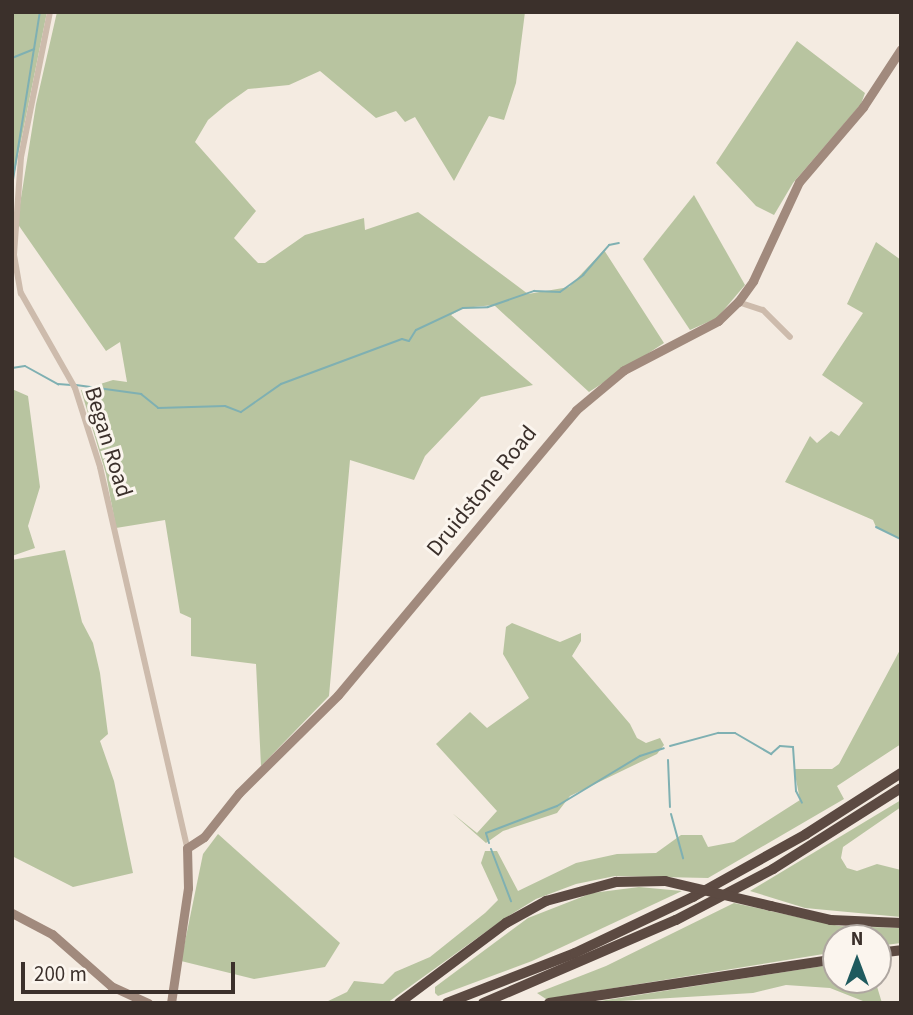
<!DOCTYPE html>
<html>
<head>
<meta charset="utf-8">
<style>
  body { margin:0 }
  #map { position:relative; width:913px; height:1015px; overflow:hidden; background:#f4ebe1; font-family:"Source Sans 3",sans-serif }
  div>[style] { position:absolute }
  .green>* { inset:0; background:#b8c4a0 }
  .stream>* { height:2px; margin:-1px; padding:0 1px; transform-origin:1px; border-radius:1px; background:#7fb0b2 }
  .street>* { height:6px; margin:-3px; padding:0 3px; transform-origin:3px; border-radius:3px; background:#cdbbac }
  .secondary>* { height:9px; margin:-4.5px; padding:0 4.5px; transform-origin:4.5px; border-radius:4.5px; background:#a18a7d }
  .highway>* { height:10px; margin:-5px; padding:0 5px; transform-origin:5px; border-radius:5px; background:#5c4a42 }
  .highway-bridge>* { height:10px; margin:-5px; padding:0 5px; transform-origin:5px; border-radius:5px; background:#5c4a42 }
  span { translate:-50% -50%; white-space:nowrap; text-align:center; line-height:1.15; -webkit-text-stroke:6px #fbf5ee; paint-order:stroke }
  .street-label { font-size:23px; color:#3b302b }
  .frame { position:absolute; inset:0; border:14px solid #3b302b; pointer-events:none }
  .north { position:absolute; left:822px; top:924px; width:70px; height:70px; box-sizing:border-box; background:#fbf5ee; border:2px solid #aea6a0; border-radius:50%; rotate:0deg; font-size:19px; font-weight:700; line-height:28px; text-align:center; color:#3b302b }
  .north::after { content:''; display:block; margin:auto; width:24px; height:32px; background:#1f5a5e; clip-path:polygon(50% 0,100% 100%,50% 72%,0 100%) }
  .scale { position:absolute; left:21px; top:962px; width:214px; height:32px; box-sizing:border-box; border:4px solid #3b302b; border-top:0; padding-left:9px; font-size:21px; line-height:24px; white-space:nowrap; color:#3b302b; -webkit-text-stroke:5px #fbf5ee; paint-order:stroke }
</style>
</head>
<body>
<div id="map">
  <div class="green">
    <div style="clip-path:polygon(12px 12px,47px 12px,12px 186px)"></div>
    <div style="clip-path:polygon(57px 12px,525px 12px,516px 83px,504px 120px,489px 116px,454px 181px,415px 117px,405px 122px,396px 111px,376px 118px,320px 71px,289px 85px,248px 89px,227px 104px,208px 120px,195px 142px,256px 211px,234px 238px,258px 263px,265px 263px,305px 235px,364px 218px,365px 230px,418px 212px,528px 294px,569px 287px,604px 250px,664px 343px,589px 392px,494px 305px,463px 308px,451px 315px,533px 385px,481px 397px,425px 456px,414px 480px,350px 460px,329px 696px,261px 766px,256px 664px,191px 656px,191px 618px,180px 613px,165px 520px,116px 528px,106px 474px,81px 390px,113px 380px,127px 382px,120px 342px,106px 351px,17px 223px,36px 104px)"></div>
    <div style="clip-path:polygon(797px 41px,865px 93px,861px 104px,793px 183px,774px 215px,756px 206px,716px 163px)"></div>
    <div style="clip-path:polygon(694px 195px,745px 285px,717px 318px,690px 330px,643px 259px)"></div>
    <div style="clip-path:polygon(876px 242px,901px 260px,901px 539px,876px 527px,873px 520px,785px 482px,810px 436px,817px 443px,831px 431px,839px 436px,863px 403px,822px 375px,863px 313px,847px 304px)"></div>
    <div style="clip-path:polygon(12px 389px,28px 396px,40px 487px,28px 526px,35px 548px,12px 556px)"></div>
    <div style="clip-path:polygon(65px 550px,82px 622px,93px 643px,100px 673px,108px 734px,100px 741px,114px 781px,133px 873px,73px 887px,12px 856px,12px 560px)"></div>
    <div style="clip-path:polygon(512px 623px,560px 642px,581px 633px,581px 641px,572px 656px,630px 724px,637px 738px,646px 743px,660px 738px,664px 745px,657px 754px,570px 796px,557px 813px,503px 831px,486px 843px,452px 813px,477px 833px,497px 811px,436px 744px,470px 712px,487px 728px,529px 698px,503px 654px,506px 627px)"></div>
    <div style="clip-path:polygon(901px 648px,901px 744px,837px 786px,844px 799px,708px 878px,615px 876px,576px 884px,536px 899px,505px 918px,387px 1003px,324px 1003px,347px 992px,354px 981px,383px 984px,395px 972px,430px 957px,485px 913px,498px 900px,481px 863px,485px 851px,497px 851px,518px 891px,576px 863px,617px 854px,656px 853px,681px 835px,702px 835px,708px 847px,734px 842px,800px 800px,794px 769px,832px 769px,839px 764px)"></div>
    <div style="clip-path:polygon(901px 800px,901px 807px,843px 847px,841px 858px,847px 868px,857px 871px,877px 864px,901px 870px,901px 917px,805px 908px,750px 891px)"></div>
    <div style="clip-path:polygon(218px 834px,340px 943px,325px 967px,254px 979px,181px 961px,203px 854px)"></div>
    <div style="clip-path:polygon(639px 887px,682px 891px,532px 961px,438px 996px,435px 993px,435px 987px,528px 918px,592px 893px)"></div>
    <div style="clip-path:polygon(734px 903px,839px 926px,901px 928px,901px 943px,878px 946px,878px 938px,836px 938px,836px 952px,546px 999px,537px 993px,606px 966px)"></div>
    <div style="clip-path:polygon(836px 964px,836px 980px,875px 980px,882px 1003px,868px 1003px,830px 988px,786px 985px,753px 993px,587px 1003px)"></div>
  </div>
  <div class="stream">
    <div style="left:12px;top:58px;width:24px;rotate:-22deg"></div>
    <div style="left:34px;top:49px;width:37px;rotate:-81deg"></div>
    <div style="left:12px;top:186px;width:139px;rotate:-80.9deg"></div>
    <div style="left:12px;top:368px;width:13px;rotate:-9deg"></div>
    <div style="left:25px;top:366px;width:38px;rotate:29deg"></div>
    <div style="left:58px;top:384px;width:13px;rotate:4deg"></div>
    <div style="left:76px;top:385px;width:66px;rotate:7.9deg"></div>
    <div style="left:141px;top:394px;width:22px;rotate:39deg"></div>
    <div style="left:158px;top:408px;width:67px;rotate:-1.7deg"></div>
    <div style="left:225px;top:406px;width:17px;rotate:21deg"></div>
    <div style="left:241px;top:412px;width:49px;rotate:-35deg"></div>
    <div style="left:281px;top:384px;width:129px;rotate:-20.4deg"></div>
    <div style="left:402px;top:339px;width:7px;rotate:16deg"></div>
    <div style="left:409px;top:341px;width:13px;rotate:-58deg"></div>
    <div style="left:416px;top:330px;width:52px;rotate:-25.1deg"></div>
    <div style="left:463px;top:308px;width:25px;rotate:-2deg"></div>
    <div style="left:488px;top:307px;width:49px;rotate:-19.2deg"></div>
    <div style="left:534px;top:291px;width:26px;rotate:2deg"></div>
    <div style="left:560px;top:292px;width:29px;rotate:-36deg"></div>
    <div style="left:583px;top:275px;width:40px;rotate:-49deg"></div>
    <div style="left:609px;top:245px;width:10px;rotate:-11deg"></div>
    <div style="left:876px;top:527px;width:28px;rotate:26deg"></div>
    <div style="left:670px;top:746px;width:50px;rotate:-15.2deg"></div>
    <div style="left:718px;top:733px;width:17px"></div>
    <div style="left:735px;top:733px;width:42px;rotate:30.3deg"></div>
    <div style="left:771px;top:754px;width:12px;rotate:-42deg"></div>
    <div style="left:780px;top:746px;width:13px;rotate:4deg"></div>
    <div style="left:793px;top:747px;width:44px;rotate:86.1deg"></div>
    <div style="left:796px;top:791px;width:13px;rotate:63deg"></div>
    <div style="left:668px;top:760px;width:47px;rotate:87.6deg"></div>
    <div style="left:671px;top:814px;width:46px;rotate:74.7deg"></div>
    <div style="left:489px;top:843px;width:10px;rotate:-107deg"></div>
    <div style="left:486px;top:833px;width:76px;rotate:-20.8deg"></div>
    <div style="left:557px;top:806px;width:97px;rotate:-31.1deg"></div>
    <div style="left:640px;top:756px;width:25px;rotate:-18deg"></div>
    <div style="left:491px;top:849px;width:56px;rotate:69deg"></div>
  </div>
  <div class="street">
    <div style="left:50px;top:12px;width:148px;rotate:101.3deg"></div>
    <div style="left:21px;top:157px;width:98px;rotate:94.1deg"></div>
    <div style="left:14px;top:255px;width:39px;rotate:80deg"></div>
    <div style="left:21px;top:293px;width:109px;rotate:60.4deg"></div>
    <div style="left:75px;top:388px;width:83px;rotate:72.4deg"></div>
    <div style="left:100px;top:467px;width:391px;rotate:77.1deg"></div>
    <div style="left:738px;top:302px;width:26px;rotate:18deg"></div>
    <div style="left:763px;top:310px;width:38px;rotate:45deg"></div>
  </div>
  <div class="secondary">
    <div style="left:12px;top:913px;width:45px;rotate:27.7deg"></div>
    <div style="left:52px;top:934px;width:79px;rotate:41.4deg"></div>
    <div style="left:111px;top:986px;width:41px;rotate:24.7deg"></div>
    <div style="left:171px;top:1003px;width:116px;rotate:-81.6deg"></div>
    <div style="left:188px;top:888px;width:40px;rotate:-91.4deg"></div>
    <div style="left:187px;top:848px;width:20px;rotate:-33deg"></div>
    <div style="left:204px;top:837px;width:56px;rotate:-51.5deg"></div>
    <div style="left:239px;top:793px;width:139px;rotate:-44.7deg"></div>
    <div style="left:338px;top:695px;width:371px;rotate:-50.1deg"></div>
    <div style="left:576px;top:410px;width:62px;rotate:-39.8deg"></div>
    <div style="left:624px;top:370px;width:106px;rotate:-27.5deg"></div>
    <div style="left:718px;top:321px;width:28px;rotate:-44deg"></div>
    <div style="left:738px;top:302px;width:26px;rotate:-54deg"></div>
    <div style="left:753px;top:281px;width:109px;rotate:-65.1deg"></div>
    <div style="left:799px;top:182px;width:99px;rotate:-49.5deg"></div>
    <div style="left:863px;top:107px;width:69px;rotate:-56.8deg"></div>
  </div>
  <div class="highway">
    <div style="left:771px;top:906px;width:62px;rotate:13.1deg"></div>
    <div style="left:831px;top:920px;width:70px;rotate:2.5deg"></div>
    <div style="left:878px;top:953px;width:23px;rotate:-7deg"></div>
    <div style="left:399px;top:1003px;width:134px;rotate:-36.8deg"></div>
    <div style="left:506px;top:923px;width:46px;rotate:-28.8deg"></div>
    <div style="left:546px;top:901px;width:73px;rotate:-15.2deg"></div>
    <div style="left:616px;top:882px;width:49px;rotate:-1.2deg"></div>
    <div style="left:447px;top:1003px;width:137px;rotate:-21.3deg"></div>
    <div style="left:575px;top:953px;width:131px;rotate:-25.4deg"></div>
    <div style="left:693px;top:897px;width:129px;rotate:-29.1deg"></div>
    <div style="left:806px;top:834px;width:113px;rotate:-32.7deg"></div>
    <div style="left:483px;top:1003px;width:210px;rotate:-23.3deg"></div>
    <div style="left:676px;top:920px;width:110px;rotate:-27.7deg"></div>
    <div style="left:773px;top:869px;width:151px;rotate:-32.3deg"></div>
    <div style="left:549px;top:1003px;width:290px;rotate:-8.7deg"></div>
  </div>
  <div class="highway-bridge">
    <div style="left:665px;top:881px;width:109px;rotate:13.3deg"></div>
  </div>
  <div class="street-label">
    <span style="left:108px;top:442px;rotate:73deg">Began Road</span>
    <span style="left:482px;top:491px;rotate:-51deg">Druidstone Road</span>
  </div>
  <div class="frame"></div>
  <div class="north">N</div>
  <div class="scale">200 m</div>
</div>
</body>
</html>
